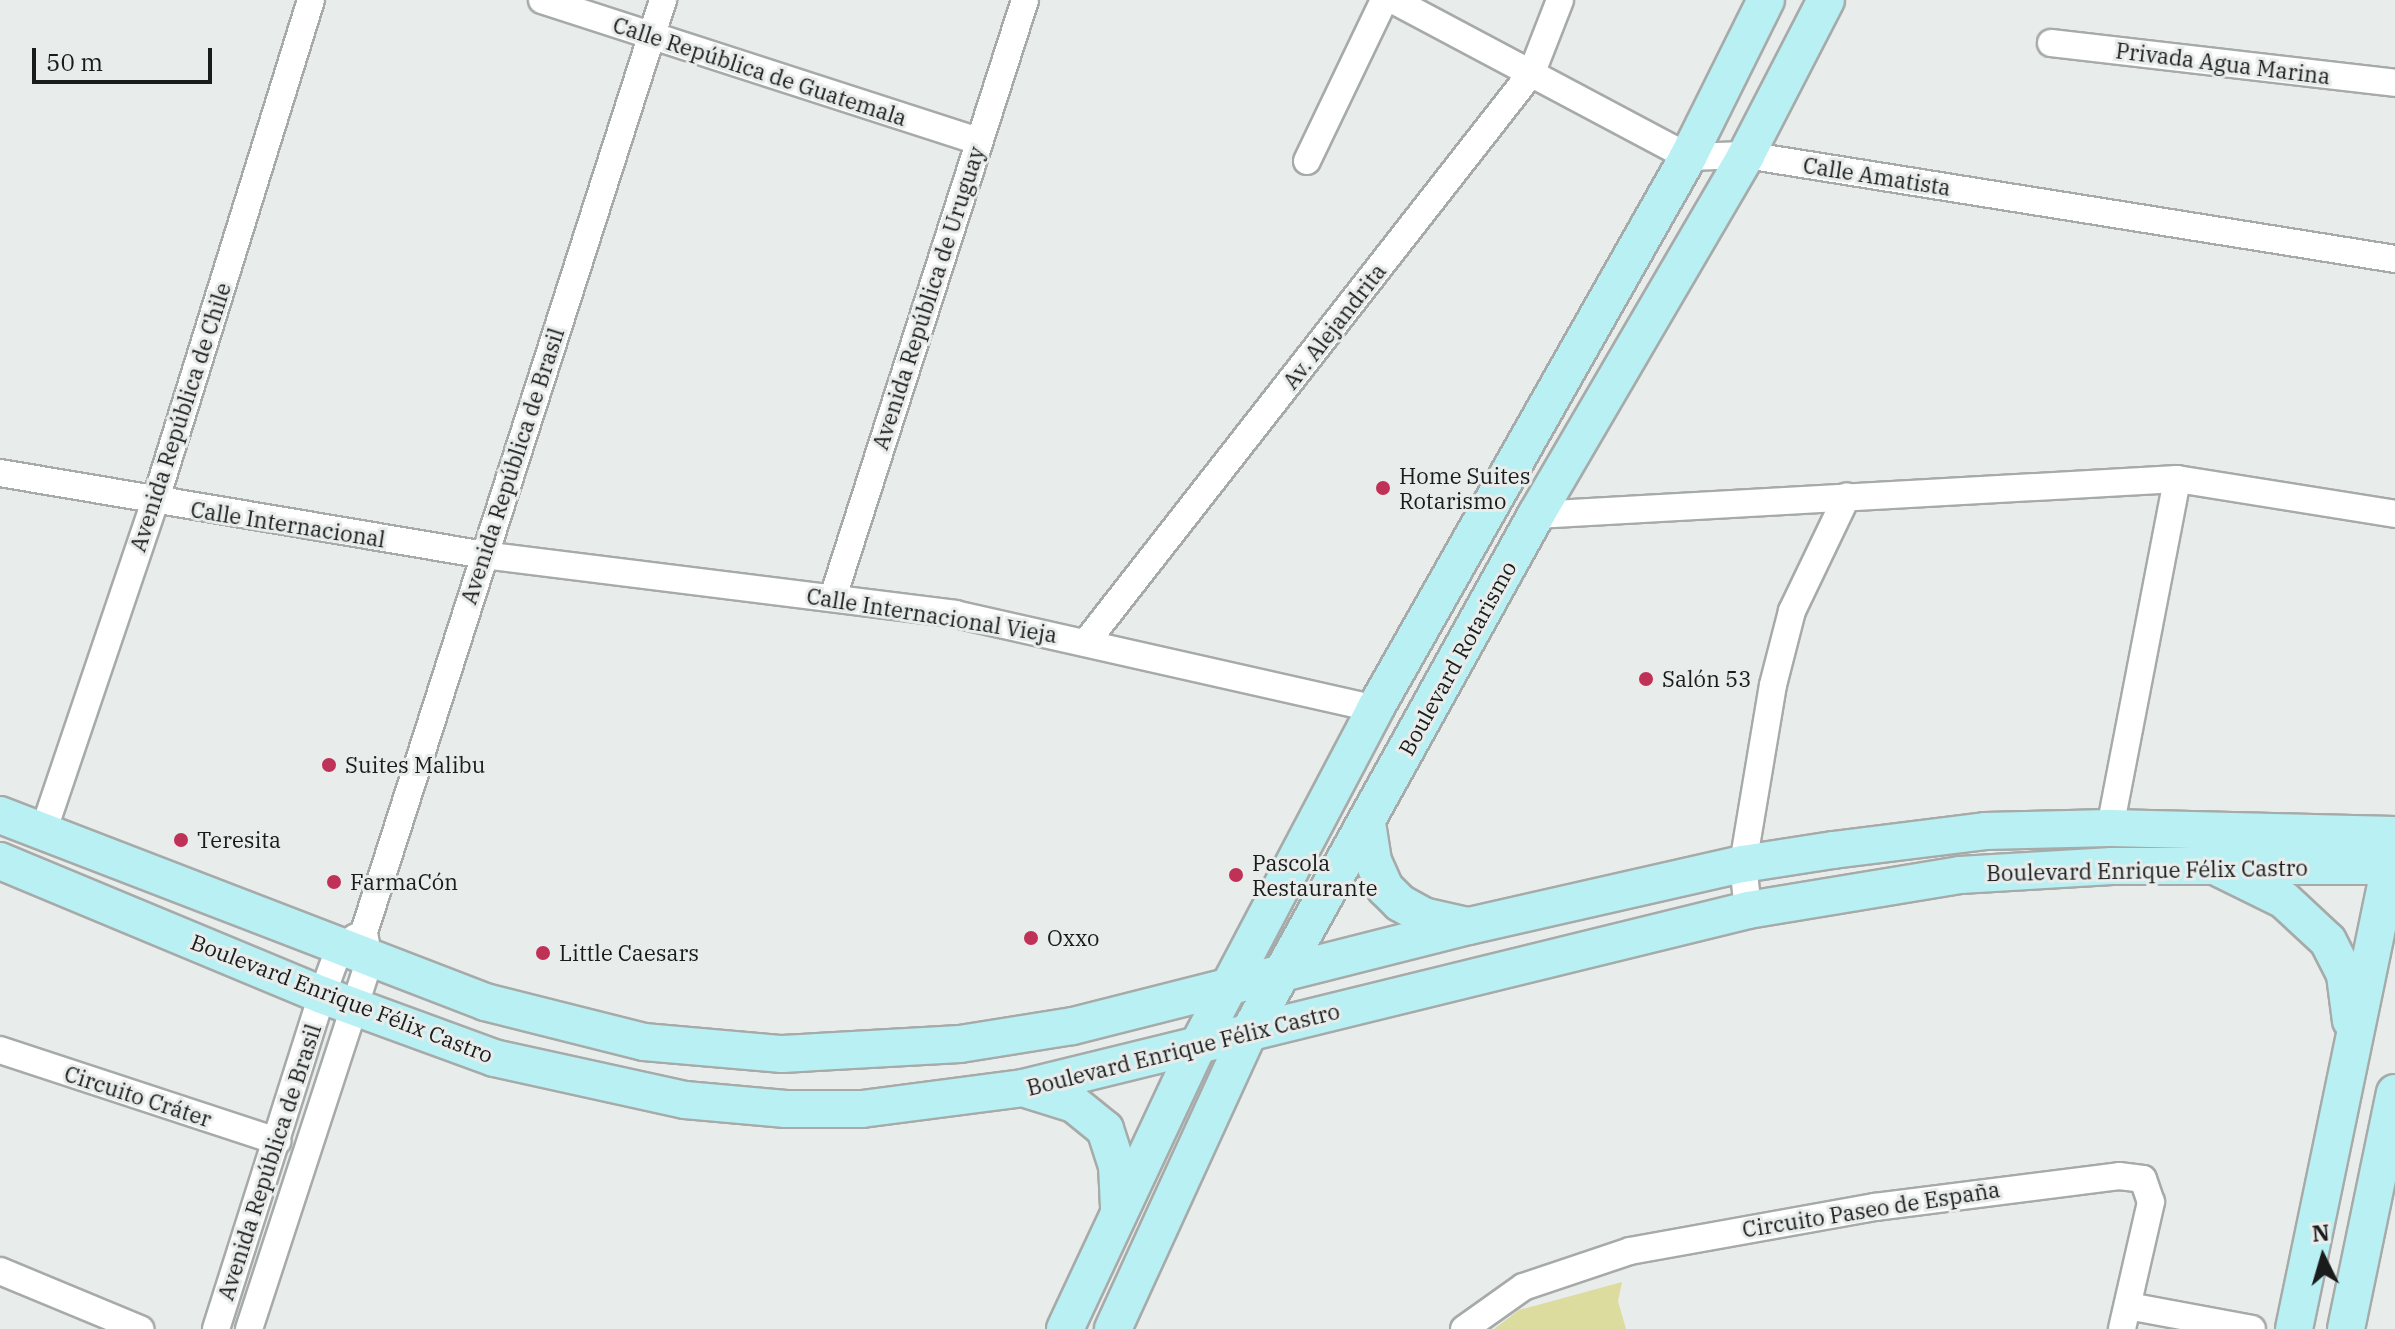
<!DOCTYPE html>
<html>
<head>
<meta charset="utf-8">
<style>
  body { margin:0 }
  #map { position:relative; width:2395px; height:1329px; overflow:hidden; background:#e8ecea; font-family:"IBM Plex Serif",serif }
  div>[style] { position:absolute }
  .green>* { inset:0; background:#dddc9f }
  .roads { filter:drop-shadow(2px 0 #a6aaa8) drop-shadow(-2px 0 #a6aaa8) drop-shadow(0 2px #a6aaa8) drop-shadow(0 -2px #a6aaa8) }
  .street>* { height:26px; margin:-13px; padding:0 13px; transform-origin:13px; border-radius:13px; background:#fff }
  .secondary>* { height:36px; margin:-18px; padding:0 18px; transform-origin:18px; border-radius:18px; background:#b9f0f4 }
  .dots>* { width:22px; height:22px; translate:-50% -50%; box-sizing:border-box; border:4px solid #e8ecea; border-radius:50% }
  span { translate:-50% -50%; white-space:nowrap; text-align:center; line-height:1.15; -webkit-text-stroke:6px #e8ecea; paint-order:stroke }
  .street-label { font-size:22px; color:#1a1b1b }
  .poi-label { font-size:22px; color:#1a1b1b }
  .left { translate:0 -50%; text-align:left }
  .north { position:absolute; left:2283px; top:1217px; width:80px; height:80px; -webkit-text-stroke:6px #e8ecea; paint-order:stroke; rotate:355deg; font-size:22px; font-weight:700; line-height:32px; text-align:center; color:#1a1b1b }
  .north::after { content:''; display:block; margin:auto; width:28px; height:36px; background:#1a1b1b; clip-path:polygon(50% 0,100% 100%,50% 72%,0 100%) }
  .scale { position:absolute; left:32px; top:48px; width:180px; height:36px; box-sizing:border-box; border:4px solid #1a1b1b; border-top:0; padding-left:10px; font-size:24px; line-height:28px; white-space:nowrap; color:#1a1b1b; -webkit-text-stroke:6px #e8ecea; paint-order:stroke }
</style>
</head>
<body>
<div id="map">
  <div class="green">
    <div style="clip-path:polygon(1622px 1282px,1618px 1301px,1626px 1329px,1494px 1329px,1519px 1310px)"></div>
  </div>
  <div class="roads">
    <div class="street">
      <div style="left:542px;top:0;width:458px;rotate:17.9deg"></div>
      <div style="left:1393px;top:0;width:334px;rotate:28deg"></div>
      <div style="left:1688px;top:157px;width:58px;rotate:-2deg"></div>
      <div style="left:1746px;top:155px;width:657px;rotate:9.1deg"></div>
      <div style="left:2051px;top:43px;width:346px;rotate:6.6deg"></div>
      <div style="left:1307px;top:161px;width:178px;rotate:-64.4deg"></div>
      <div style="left:0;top:473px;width:490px;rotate:9.6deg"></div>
      <div style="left:483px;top:555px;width:476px;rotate:7.1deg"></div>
      <div style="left:955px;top:614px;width:431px;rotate:12.7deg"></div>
      <div style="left:1536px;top:515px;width:642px;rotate:-3.21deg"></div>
      <div style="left:2177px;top:479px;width:221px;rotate:9.1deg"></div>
      <div style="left:833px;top:597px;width:627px;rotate:-72.17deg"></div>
      <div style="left:1087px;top:641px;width:722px;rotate:-51.97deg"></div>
      <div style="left:1532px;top:72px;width:77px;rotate:-68.7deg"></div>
      <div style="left:2110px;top:828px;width:355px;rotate:-79.1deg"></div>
      <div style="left:43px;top:832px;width:348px;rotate:-71.3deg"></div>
      <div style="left:155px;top:502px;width:526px;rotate:-72.74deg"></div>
      <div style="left:1748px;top:910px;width:46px;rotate:-96.2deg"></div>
      <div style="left:1743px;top:864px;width:181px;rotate:-80.5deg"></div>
      <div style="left:1773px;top:685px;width:76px;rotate:-75.6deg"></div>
      <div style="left:1792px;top:611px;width:127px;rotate:-64.4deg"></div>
      <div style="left:0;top:1050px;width:292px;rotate:18.2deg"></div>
      <div style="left:0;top:1271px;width:152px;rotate:22.5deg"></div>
      <div style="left:2128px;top:1306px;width:126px;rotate:10.5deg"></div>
      <div style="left:216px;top:1329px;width:350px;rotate:-72.4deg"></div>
      <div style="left:322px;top:995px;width:49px;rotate:-69.7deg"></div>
      <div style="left:339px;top:949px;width:21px;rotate:-35deg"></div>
      <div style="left:249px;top:1329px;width:387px;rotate:-71.9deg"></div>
      <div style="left:369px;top:961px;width:29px;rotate:-100deg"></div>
      <div style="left:364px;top:932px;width:979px;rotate:-72.21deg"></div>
      <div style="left:1464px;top:1329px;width:72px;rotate:-35.4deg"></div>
      <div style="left:1523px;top:1287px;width:113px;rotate:-18.6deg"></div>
      <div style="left:1630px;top:1251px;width:249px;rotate:-10.2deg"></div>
      <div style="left:1875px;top:1207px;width:246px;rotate:-7.2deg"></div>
      <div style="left:2119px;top:1176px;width:24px;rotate:7deg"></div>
      <div style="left:2143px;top:1179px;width:24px;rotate:71deg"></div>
      <div style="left:2151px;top:1202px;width:130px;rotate:102.9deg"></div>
    </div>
    <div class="secondary">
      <div style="left:0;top:815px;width:520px;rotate:21.08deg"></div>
      <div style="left:485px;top:1002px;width:164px;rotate:14.1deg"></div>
      <div style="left:644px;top:1042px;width:139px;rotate:5deg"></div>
      <div style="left:782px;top:1054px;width:178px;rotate:-3.2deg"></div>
      <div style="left:960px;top:1044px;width:114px;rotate:-9.1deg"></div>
      <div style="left:1073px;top:1026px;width:408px;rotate:-14.2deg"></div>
      <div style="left:1469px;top:926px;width:281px;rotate:-12.8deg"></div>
      <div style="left:1743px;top:864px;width:91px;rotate:-8.8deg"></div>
      <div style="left:1833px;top:850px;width:153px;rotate:-7.1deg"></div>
      <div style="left:1985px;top:831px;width:125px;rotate:-1.4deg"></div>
      <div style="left:2110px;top:828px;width:285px;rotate:1.4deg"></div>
      <div style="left:1367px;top:823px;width:38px;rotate:81deg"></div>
      <div style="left:1373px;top:861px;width:30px;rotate:66deg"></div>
      <div style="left:1385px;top:888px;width:21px;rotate:45deg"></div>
      <div style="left:1400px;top:903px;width:26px;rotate:29deg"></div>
      <div style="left:1423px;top:916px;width:41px;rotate:12.7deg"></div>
      <div style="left:0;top:861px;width:349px;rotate:22.6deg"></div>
      <div style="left:322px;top:995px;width:183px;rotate:20.1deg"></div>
      <div style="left:494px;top:1058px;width:196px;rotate:12.4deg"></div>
      <div style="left:685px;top:1100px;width:101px;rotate:5.1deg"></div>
      <div style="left:786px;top:1109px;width:76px"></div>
      <div style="left:862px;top:1109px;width:162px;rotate:-7.4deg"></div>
      <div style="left:1023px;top:1088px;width:747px;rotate:-13.79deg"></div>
      <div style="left:1748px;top:910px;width:215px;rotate:-9.4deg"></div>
      <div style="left:1960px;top:875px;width:152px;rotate:-3.4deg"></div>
      <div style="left:2112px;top:866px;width:283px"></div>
      <div style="left:2219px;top:868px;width:72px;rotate:26.2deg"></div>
      <div style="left:2284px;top:900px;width:60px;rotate:43deg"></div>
      <div style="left:2328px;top:941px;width:38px;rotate:63deg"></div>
      <div style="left:2345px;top:975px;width:46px;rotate:82.6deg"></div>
      <div style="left:1029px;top:1090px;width:47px;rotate:17.3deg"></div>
      <div style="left:1074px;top:1104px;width:40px;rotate:39deg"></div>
      <div style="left:1105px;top:1129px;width:38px;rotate:72deg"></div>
      <div style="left:1117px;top:1165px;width:43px;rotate:87.3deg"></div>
      <div style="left:1065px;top:1329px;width:309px;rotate:-64.9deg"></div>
      <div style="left:1196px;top:1049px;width:384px;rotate:-62.2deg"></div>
      <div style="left:1375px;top:709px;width:635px;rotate:-60.45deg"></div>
      <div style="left:1688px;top:157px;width:175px;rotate:-63.6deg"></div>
      <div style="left:1113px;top:1329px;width:322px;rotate:-65.4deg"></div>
      <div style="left:1247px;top:1036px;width:596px;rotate:-60.98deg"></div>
      <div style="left:1536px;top:515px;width:417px;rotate:-59.7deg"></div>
      <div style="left:1746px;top:155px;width:174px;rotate:-62.7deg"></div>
      <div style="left:2294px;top:1329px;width:473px;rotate:-78.3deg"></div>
      <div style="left:2346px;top:1329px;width:241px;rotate:-78.3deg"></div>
    </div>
  </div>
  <div class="dots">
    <div style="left:1383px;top:488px;background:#c03158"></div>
    <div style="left:1646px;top:679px;background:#c03158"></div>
    <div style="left:329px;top:765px;background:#c03158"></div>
    <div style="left:181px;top:840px;background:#c03158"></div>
    <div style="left:1236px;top:875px;background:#c03158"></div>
    <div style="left:334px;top:882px;background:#c03158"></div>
    <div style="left:1031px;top:938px;background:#c03158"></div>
    <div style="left:543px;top:953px;background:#c03158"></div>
  </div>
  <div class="street-label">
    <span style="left:2223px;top:63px;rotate:7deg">Privada Agua Marina</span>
    <span style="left:760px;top:71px;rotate:18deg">Calle República de Guatemala</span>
    <span style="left:1877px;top:176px;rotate:9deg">Calle Amatista</span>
    <span style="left:928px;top:298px;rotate:-72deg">Avenida República de Uruguay</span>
    <span style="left:1334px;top:326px;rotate:-52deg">Av. Alejandrita</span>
    <span style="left:180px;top:417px;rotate:-72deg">Avenida República de Chile</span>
    <span style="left:512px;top:466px;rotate:-72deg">Avenida República de Brasil</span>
    <span style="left:288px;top:524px;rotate:9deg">Calle Internacional</span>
    <span style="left:932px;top:615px;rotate:9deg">Calle Internacional Vieja</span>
    <span style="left:1457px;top:658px;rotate:-61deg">Boulevard Rotarismo</span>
    <span style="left:2147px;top:870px;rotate:-1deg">Boulevard Enrique Félix Castro</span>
    <span style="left:342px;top:998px;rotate:21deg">Boulevard Enrique Félix Castro</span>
    <span style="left:1183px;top:1049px;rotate:-14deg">Boulevard Enrique Félix Castro</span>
    <span style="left:138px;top:1096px;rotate:18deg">Circuito Cráter</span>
    <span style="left:269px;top:1162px;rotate:-72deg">Avenida República de Brasil</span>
    <span style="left:1871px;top:1209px;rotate:-9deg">Circuito Paseo de España</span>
  </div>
  <div class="poi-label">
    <span class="left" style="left:1399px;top:488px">Home Suites<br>Rotarismo</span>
    <span class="left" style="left:1662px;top:679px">Salón 53</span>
    <span class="left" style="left:345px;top:765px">Suites Malibu</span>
    <span class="left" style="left:197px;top:840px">Teresita</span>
    <span class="left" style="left:1252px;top:875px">Pascola<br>Restaurante</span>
    <span class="left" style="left:350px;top:882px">FarmaCón</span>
    <span class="left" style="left:1047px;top:938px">Oxxo</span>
    <span class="left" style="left:559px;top:953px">Little Caesars</span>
  </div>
  <div class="north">N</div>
  <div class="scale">50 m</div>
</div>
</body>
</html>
